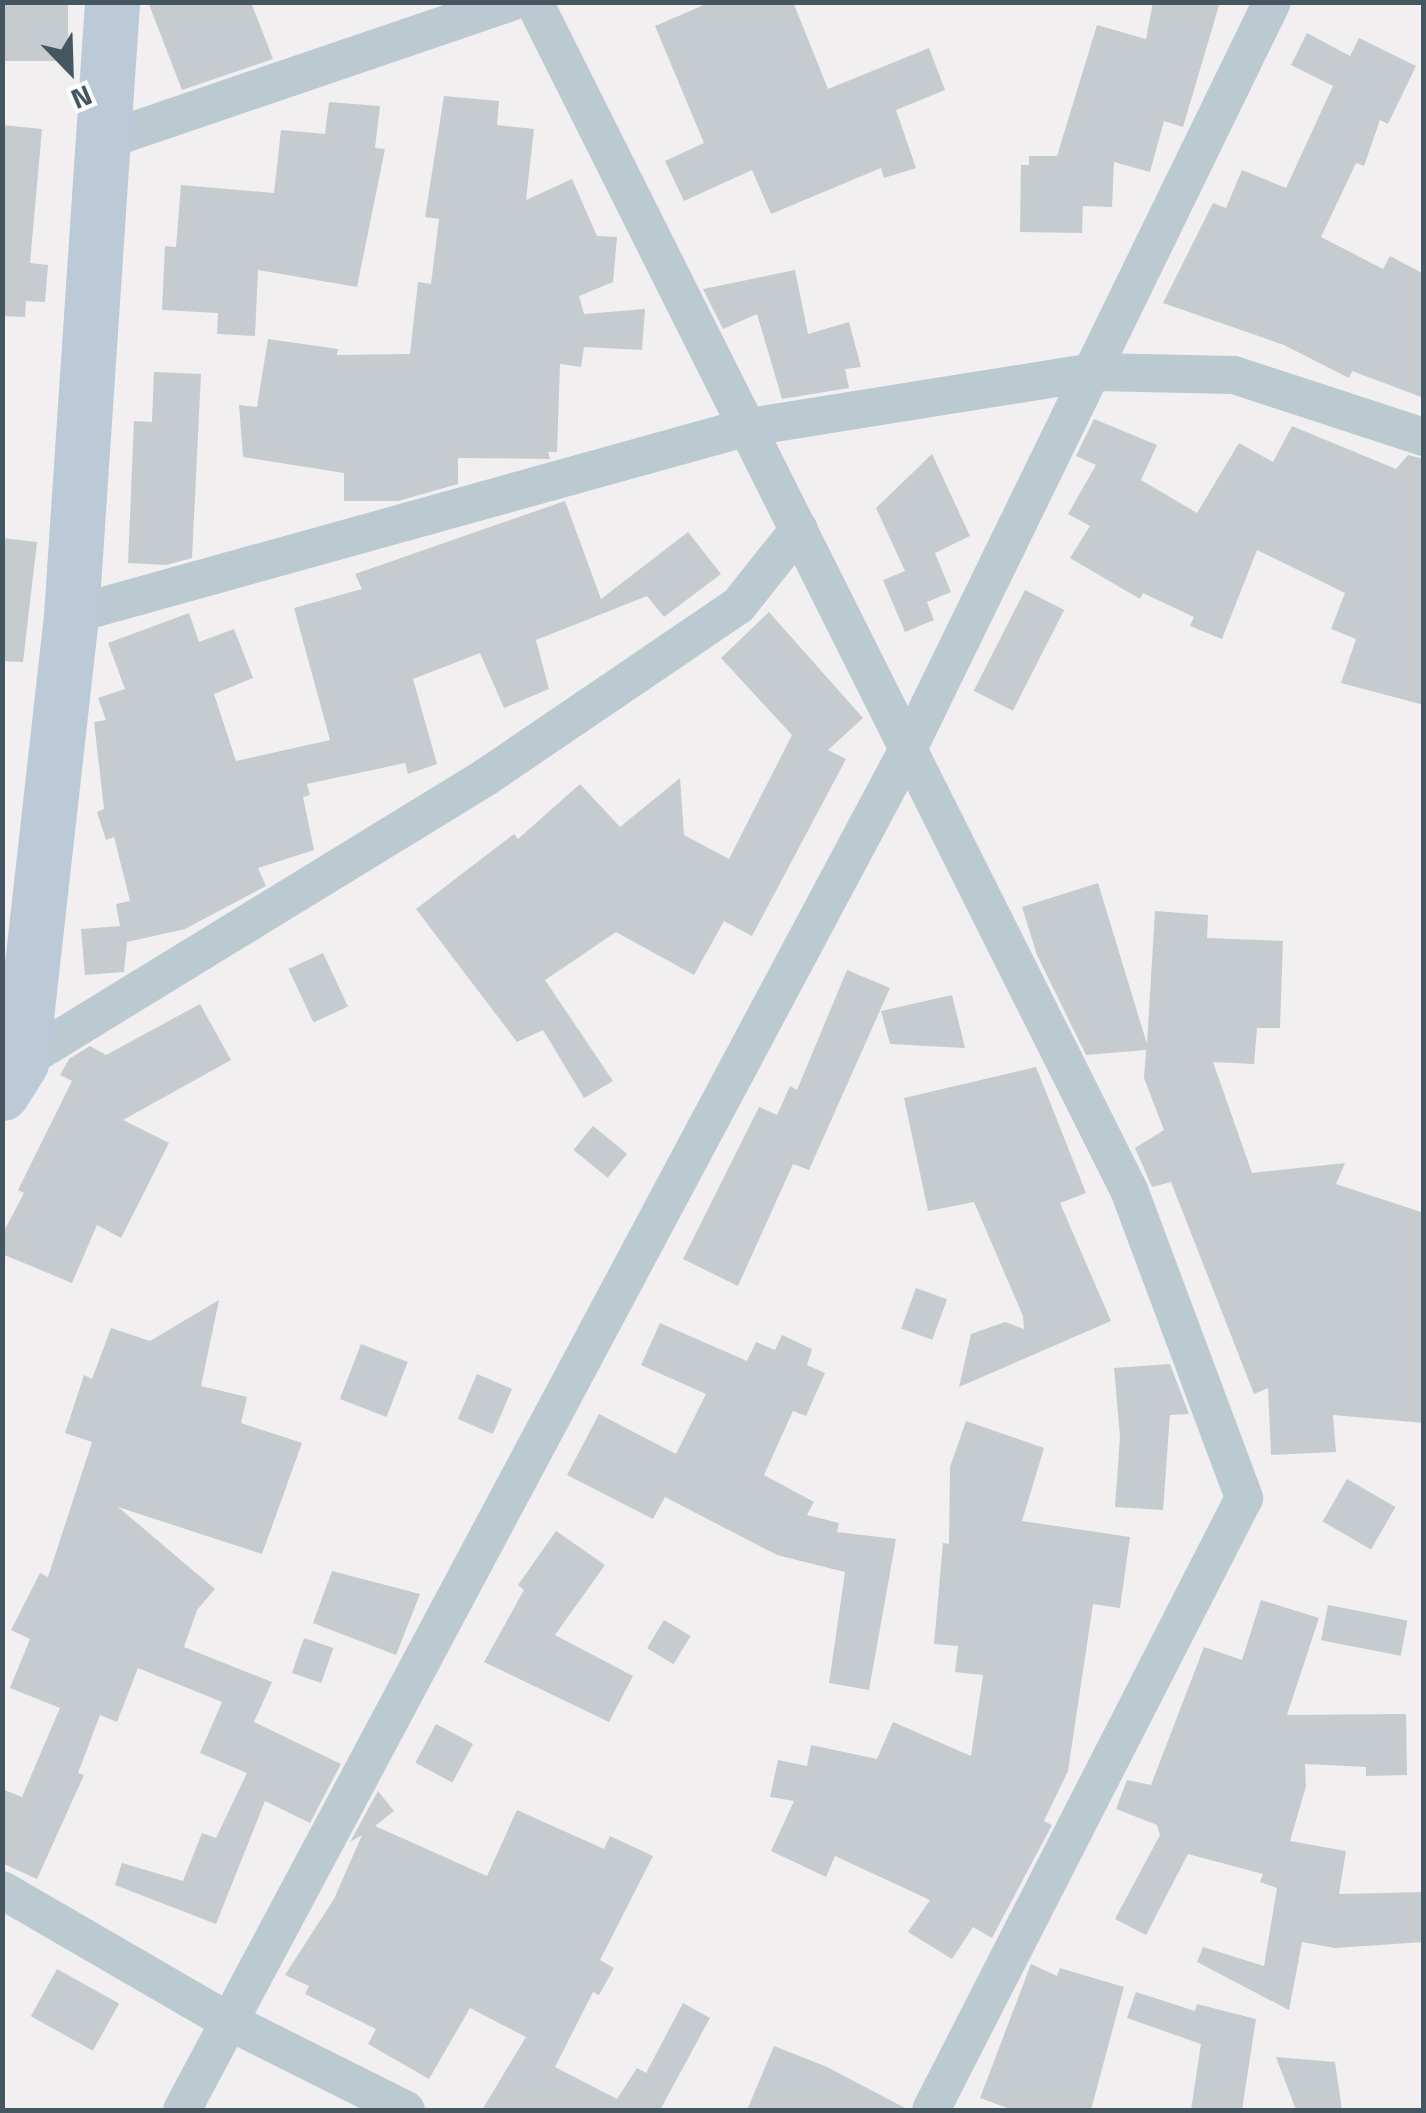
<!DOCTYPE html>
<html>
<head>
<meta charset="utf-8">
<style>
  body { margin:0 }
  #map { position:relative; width:1426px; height:2113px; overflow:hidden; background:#f2eff0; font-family:"Titillium Web",sans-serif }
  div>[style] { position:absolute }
  .building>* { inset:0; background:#c6cbd0; transform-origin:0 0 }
  .street>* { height:38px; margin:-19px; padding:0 19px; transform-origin:19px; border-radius:19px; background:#bbc9d1 }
  .secondary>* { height:55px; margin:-27.5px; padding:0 27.5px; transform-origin:27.5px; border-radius:27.5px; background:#bbcad6 }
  span { translate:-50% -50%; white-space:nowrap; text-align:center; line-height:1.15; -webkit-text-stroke:8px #fff; paint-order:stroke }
  .frame { position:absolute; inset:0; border:5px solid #455660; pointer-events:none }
  .north { position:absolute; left:20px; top:20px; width:100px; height:100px; -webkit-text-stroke:8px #fff; paint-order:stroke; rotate:157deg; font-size:28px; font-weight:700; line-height:40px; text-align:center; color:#455660 }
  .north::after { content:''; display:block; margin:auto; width:35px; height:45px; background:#455660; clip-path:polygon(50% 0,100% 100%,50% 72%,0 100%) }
</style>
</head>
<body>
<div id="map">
  <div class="building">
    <div style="left:2px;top:2px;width:66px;height:59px"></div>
    <div style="clip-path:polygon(148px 2px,251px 2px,273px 59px,182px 90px)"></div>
    <div style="clip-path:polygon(711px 2px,793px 2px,828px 89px,929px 48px,945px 90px,896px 110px,916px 168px,884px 178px,881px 168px,771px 214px,752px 170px,684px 201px,665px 161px,704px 143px,655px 26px)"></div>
    <div style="clip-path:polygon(1153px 2px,1220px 2px,1183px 127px,1164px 121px,1150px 172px,1114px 162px,1112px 207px,1083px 206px,1082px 233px,1020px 232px,1021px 165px,1029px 165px,1029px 156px,1057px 156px,1097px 25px,1146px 39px)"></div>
    <div style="clip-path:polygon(1307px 33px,1350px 56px,1359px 38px,1416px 66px,1388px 124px,1380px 120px,1364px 166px,1356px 163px,1321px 237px,1383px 269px,1390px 256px,1424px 274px,1424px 398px,1352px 371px,1349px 378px,1284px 345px,1163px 303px,1213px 203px,1226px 208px,1242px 170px,1286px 188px,1333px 86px,1291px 65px)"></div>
    <div style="clip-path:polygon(444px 96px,499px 101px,497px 125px,534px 129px,526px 200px,572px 179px,597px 236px,617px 237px,613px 282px,579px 296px,584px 314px,645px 309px,642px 350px,584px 347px,581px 367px,560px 364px,557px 452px,548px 452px,550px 459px,458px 458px,458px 484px,398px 501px,344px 501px,344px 473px,243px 457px,239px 405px,257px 407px,268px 339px,338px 349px,337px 355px,410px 354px,418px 282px,431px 284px,439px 219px,425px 217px)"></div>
    <div style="clip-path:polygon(329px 102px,380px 106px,375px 148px,385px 149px,357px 287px,258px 270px,255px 336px,217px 334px,218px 313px,162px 310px,165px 246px,176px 247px,181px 185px,274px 193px,281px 130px,325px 134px)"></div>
    <div style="clip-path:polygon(2px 125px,42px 129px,30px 263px,48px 265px,45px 302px,26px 301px,25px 317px,2px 316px)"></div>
    <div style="clip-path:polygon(795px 270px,808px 334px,849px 322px,861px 367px,845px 369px,849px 388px,782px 399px,757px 314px,723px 329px,703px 289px)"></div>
    <div style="clip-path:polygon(154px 372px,201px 374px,192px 558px,166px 565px,128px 563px,134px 421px,152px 422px)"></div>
    <div style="clip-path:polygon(1094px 419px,1157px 445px,1141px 480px,1197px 513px,1239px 443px,1273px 462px,1292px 426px,1396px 469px,1408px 455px,1424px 459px,1424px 705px,1341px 683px,1356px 639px,1331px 629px,1345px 593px,1257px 550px,1222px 639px,1190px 626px,1194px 617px,1143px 593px,1140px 599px,1070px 558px,1090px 526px,1068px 514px,1096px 465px,1076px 456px)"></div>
    <div style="clip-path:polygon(932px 454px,970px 536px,935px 553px,951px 592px,927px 602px,934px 620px,905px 632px,883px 580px,905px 571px,876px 508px)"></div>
    <div style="clip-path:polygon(565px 501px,601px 599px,688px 532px,721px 574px,664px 617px,647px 596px,536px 640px,549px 689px,504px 708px,480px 653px,413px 679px,437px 764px,408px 774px,405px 763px,307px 784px,310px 795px,303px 797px,314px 850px,258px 868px,266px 886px,185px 929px,127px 942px,124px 972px,85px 975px,81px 929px,120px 926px,116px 904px,130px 901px,114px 837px,106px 840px,97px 812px,104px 809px,94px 722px,106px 720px,98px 698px,125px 689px,108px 643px,189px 613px,199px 642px,234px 629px,253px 678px,214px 694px,236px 761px,330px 740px,294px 608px,362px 589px,355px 574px)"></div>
    <div style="clip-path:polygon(2px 538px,37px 542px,23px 662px,2px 661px)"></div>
    <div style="left:1025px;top:590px;width:44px;height:113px;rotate:27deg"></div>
    <div style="clip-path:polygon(769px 612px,863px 718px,828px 750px,846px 759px,752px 936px,724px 921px,694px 975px,616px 932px,545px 980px,613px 1081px,584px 1098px,543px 1030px,517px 1042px,416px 909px,514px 834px,518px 839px,580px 784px,620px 827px,680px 778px,684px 835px,729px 859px,792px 735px,721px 658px)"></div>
    <div style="clip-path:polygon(1098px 883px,1147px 1044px,1155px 911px,1208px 915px,1207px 938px,1283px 941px,1280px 1028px,1257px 1028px,1254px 1064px,1213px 1062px,1252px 1173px,1345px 1163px,1336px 1184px,1424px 1213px,1424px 1423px,1333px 1415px,1336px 1452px,1271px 1455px,1268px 1388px,1254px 1394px,1171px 1182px,1152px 1187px,1135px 1148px,1164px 1130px,1144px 1078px,1146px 1050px,1086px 1055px,1037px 955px,1022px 907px)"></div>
    <div style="left:323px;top:953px;width:59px;height:38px;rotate:65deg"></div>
    <div style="clip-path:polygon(847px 970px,890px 988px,809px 1170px,793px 1164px,738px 1286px,683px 1259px,759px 1107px,777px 1115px,790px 1086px,797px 1090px)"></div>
    <div style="clip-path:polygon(952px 995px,965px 1048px,890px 1044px,881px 1011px)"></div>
    <div style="clip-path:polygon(200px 1004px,231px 1060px,123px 1120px,169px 1143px,121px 1238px,97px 1225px,72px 1283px,2px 1254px,2px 1235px,24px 1193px,18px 1190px,72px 1081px,60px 1075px,69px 1059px,90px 1046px,106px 1055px)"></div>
    <div style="clip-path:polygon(1036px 1067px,1086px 1193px,1060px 1203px,1111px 1321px,959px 1387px,971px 1334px,1005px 1322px,1024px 1329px,1023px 1316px,974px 1202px,928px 1211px,904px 1098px)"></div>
    <div style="left:593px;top:1126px;width:44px;height:31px;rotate:39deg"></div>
    <div style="left:916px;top:1288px;width:33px;height:43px;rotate:20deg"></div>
    <div style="clip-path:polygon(219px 1300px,201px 1386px,247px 1397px,241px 1423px,302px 1443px,262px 1554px,118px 1507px,215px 1589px,197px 1610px,184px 1647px,272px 1682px,254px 1722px,341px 1764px,310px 1823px,265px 1801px,216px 1924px,115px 1885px,122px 1863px,183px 1881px,202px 1833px,216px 1838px,247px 1773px,200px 1753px,222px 1702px,138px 1668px,117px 1722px,100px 1715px,78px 1773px,84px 1775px,37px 1879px,2px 1863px,2px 1789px,22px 1797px,60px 1708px,10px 1688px,30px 1639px,11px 1630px,40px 1573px,48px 1577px,92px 1442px,65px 1433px,84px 1375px,92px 1379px,111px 1328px,150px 1341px)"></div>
    <div style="clip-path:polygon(660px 1323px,747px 1361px,756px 1342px,775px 1350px,782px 1335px,812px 1349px,807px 1365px,825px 1373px,806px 1416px,793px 1411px,764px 1475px,814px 1502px,807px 1515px,839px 1523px,837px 1532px,896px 1539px,869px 1690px,829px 1683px,845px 1572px,777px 1555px,665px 1497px,653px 1519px,567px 1475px,599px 1414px,676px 1454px,706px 1394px,641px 1365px)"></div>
    <div style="left:361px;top:1344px;width:50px;height:59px;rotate:21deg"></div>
    <div style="clip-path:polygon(1170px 1364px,1189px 1414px,1170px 1415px,1163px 1510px,1115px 1507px,1120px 1437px,1114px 1368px)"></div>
    <div style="left:477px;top:1374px;width:38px;height:49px;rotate:23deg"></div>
    <div style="clip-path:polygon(966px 1421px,1044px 1448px,1022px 1521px,1130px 1537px,1120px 1608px,1093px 1604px,1068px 1771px,1044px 1821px,1052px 1825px,992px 1938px,973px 1927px,952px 1959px,908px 1932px,930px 1900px,835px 1856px,826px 1877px,771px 1851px,794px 1801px,770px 1797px,778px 1760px,807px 1766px,811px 1745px,877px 1759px,893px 1722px,971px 1756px,983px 1675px,955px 1672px,958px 1646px,934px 1644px,943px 1543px,949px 1544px,950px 1467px)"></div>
    <div style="left:1347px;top:1479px;width:56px;height:49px;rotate:30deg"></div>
    <div style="clip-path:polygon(556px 1531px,605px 1565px,555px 1635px,633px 1676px,609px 1722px,484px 1662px,524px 1590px,518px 1585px)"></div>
    <div style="clip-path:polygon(332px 1571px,420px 1594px,396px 1655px,313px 1623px)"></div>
    <div style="clip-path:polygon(1261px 1600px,1319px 1618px,1287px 1715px,1406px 1714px,1407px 1775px,1366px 1776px,1366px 1767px,1305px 1764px,1306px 1786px,1290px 1841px,1346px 1851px,1339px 1894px,1424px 1892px,1424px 1942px,1335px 1948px,1302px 1942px,1289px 2010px,1197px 1962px,1203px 1947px,1264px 1966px,1277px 1888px,1260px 1882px,1263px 1874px,1188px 1854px,1146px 1935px,1115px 1919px,1160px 1835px,1157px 1825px,1116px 1809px,1127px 1780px,1151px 1785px,1204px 1647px,1242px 1660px)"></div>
    <div style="left:1328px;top:1605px;width:81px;height:36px;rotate:11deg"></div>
    <div style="left:664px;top:1620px;width:31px;height:33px;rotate:31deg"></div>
    <div style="left:304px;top:1638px;width:31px;height:37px;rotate:19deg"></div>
    <div style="left:436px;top:1724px;width:42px;height:44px;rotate:28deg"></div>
    <div style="clip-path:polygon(378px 1791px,394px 1811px,375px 1826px,487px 1876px,517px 1810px,604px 1849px,610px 1836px,653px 1856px,600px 1960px,614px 1968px,599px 1995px,593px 1992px,555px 2067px,617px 2099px,637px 2068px,646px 2073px,683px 2003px,710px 2018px,660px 2110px,482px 2110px,526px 2037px,470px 2008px,429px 2079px,368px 2044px,376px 2029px,305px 1994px,309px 1986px,285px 1975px,334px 1899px,362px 1835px,350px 1842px)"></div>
    <div style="clip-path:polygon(1031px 1964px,1057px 1976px,1060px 1968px,1124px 1987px,1091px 2110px,1013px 2110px,980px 2098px)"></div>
    <div style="left:57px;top:1969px;width:71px;height:54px;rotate:29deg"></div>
    <div style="clip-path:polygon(1136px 1992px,1195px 2011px,1197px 2004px,1256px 2019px,1242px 2110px,1191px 2110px,1201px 2044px,1127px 2018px)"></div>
    <div style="clip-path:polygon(774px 2046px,827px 2067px,909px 2110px,747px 2110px)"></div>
    <div style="clip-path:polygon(1276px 2057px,1335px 2062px,1342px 2110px,1296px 2110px)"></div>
  </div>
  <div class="street">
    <div style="left:534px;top:2px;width:1329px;rotate:63.4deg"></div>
    <div style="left:1129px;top:1190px;width:329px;rotate:69.5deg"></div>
    <div style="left:1244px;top:1498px;width:687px;rotate:117.09deg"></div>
    <div style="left:103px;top:141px;width:431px;rotate:-18.8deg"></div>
    <div style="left:71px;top:615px;width:698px;rotate:-15.53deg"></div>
    <div style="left:744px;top:428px;width:355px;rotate:-9.1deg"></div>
    <div style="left:1095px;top:372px;width:139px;rotate:1.2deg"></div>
    <div style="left:1234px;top:375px;width:200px;rotate:18.1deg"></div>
    <div style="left:8px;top:1055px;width:15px;rotate:28deg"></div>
    <div style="left:21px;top:1062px;width:545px;rotate:-31.5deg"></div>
    <div style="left:486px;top:777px;width:305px;rotate:-34.2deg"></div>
    <div style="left:738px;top:606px;width:98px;rotate:-51.6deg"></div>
    <div style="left:2px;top:1890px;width:261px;rotate:30.1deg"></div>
    <div style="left:228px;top:2021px;width:199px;rotate:26.6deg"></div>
    <div style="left:182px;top:2110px;width:1540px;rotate:-61.92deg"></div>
    <div style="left:907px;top:751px;width:833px;rotate:-64.02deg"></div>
  </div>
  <div class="secondary">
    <div style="left:2px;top:1093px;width:36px;rotate:-58deg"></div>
    <div style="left:21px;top:1062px;width:450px;rotate:-83.6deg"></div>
    <div style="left:71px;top:615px;width:614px;rotate:-86.17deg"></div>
  </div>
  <div class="frame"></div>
  <div class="north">N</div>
</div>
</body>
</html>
